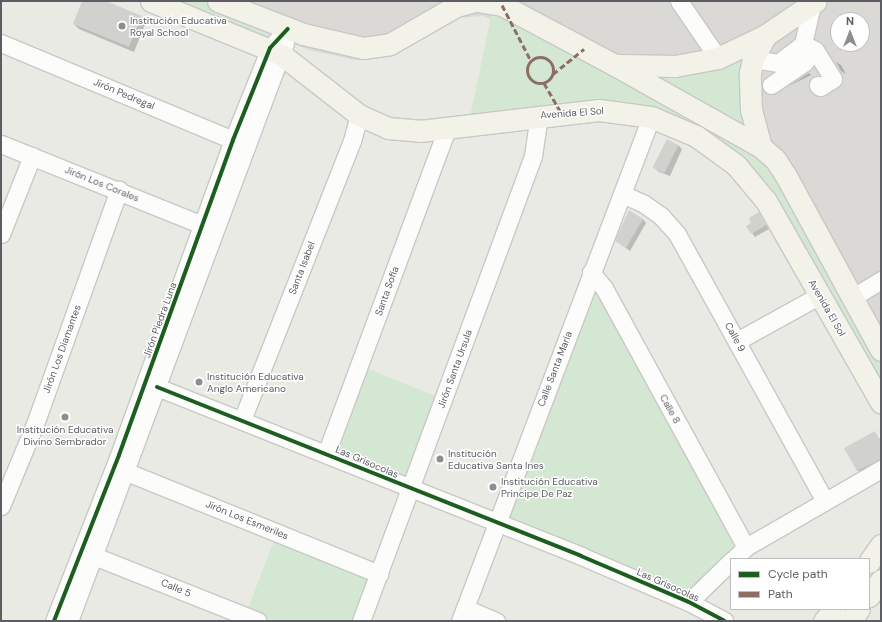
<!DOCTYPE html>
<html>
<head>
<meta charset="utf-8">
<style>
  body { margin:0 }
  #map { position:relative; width:882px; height:622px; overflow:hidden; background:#eaeae5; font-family:"DM Sans",sans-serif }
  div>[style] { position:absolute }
  .industrial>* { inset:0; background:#dad9d5 }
  .green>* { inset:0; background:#d3e7d3; transform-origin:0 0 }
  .shadow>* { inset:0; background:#0003 }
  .building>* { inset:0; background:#d1d1ce; transform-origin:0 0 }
  .roads { filter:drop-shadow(1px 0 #c8c8c7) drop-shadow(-1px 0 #c8c8c7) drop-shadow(0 1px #c8c8c7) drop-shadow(0 -1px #c8c8c7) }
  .minor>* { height:17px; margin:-8.5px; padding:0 8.5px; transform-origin:8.5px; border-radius:8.5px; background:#fcfcfb }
  .major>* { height:21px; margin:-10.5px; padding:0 10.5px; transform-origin:10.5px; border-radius:10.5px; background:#f2f2e8 }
  .quiet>* { height:3px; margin-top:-1.5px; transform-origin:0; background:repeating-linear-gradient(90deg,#8d6e63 0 6px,transparent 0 9px) }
  .quiet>.ring { margin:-1.5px; padding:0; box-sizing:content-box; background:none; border:3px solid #8d6e63; border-radius:50% }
  .cycleway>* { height:4px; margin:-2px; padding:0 2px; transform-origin:2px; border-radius:2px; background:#1b5e20 }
  .dots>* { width:11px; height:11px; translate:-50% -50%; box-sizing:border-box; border:2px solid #fff; border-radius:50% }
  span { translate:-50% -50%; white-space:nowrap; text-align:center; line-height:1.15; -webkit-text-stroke:3px #fff; paint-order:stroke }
  .poi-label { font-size:10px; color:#5b5d63 }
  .left { translate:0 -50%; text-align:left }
  .street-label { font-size:10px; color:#5b5d63 }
  .frame { position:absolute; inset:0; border:2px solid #5b5d63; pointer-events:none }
  .legend { position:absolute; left:730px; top:558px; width:140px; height:52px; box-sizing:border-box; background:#fff; border:1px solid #bdbec1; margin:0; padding:5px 7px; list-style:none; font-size:12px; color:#5b5d63 }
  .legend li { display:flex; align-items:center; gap:8px; height:20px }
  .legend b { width:20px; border:1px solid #bdbec1 }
  .north { position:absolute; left:830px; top:12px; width:40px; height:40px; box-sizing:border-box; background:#fff; border:1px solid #bdbec1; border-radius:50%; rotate:0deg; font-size:11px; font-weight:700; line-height:16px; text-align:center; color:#5b5d63 }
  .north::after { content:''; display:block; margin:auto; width:14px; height:18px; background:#8d8e90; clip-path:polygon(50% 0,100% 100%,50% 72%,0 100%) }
</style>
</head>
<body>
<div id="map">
  <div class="industrial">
    <div style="clip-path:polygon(evenodd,186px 1px,881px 1px,881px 377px,783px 203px,547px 42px,483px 16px,456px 18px,388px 57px,355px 60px,309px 50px,186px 1px,838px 20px,862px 20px,862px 44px,838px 44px,838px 20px)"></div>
  </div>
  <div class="green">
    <div style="clip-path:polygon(165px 1px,209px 1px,272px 31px,267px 39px)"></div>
    <div style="clip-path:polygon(492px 11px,752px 149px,778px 178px,881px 362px,881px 394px,768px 195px,666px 116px,470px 117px)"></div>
    <div style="clip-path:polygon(745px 50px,752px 131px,642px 74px)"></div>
    <div style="clip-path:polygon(592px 292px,600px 293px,740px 547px,684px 593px,509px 520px)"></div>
    <div style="left:366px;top:368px;width:76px;height:87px;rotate:22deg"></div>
    <div style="clip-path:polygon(275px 538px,369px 575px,352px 621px,272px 621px,247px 611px)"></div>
  </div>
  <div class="shadow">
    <div style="clip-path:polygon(83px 1px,102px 1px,141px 17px,146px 22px,134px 52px,79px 29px,74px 24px)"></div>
    <div style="clip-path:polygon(836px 62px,841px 65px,846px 74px,841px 71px)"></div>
    <div style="clip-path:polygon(809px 73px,811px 75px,789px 86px)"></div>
    <div style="clip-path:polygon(678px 145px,682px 149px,670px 176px,659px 172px,655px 168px)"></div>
    <div style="clip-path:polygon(758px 214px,769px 229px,755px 237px,752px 233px,753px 223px)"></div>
    <div style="clip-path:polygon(643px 219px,646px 223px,630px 251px,616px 241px)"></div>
    <div style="clip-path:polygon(874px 432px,881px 441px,881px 465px,861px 475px,845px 449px)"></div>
  </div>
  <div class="building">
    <div style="clip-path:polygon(82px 1px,106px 1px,142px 16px,129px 47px,73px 24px)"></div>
    <div style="left:667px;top:139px;width:13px;height:32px;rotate:27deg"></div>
    <div style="clip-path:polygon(629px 210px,643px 219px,626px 248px,615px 241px)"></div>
    <div style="clip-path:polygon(759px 212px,766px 225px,751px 234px,746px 226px,751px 223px,749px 218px)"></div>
    <div style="clip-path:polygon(875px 431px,881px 443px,881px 459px,857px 471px,844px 448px)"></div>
  </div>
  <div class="roads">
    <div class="minor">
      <div style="left:679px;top:1px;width:69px;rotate:55.6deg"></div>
      <div style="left:1px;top:43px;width:262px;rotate:22.7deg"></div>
      <div style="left:803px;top:44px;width:13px;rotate:27deg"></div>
      <div style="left:815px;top:50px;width:34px;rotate:58deg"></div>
      <div style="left:833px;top:79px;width:15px;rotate:148deg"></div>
      <div style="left:820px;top:87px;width:3px;rotate:-135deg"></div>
      <div style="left:753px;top:59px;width:25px;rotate:9deg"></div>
      <div style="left:778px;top:63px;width:31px;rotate:-37deg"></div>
      <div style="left:803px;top:44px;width:41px;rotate:-77.3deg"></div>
      <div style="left:771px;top:85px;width:41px;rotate:-34.1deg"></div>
      <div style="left:805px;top:62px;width:18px;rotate:-96deg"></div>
      <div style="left:1px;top:144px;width:218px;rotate:21.9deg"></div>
      <div style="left:622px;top:194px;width:24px;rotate:24deg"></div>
      <div style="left:644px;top:204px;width:21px;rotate:35deg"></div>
      <div style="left:661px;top:216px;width:24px;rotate:48deg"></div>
      <div style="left:677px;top:234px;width:305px;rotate:61deg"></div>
      <div style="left:1px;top:234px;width:84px;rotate:-68.3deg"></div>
      <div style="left:591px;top:272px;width:21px;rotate:51deg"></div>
      <div style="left:604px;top:288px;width:295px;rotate:61.3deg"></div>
      <div style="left:853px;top:297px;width:33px;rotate:-31deg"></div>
      <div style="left:737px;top:341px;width:95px;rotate:-29deg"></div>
      <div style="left:157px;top:387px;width:456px;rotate:21.7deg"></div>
      <div style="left:581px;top:556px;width:117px;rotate:23.1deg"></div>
      <div style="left:689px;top:602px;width:40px;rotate:28deg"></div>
      <div style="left:242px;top:420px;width:300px;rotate:-68.5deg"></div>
      <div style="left:352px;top:141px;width:27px;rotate:-75deg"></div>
      <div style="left:326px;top:454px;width:348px;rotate:-69.6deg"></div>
      <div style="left:117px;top:468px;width:283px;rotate:22deg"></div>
      <div style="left:1px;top:506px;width:89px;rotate:-67.5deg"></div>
      <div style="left:35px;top:424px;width:249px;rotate:-70.3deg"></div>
      <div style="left:94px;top:556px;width:176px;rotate:21.6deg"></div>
      <div style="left:734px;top:559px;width:17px;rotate:-45deg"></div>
      <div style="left:746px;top:547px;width:156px;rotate:-30deg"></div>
      <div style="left:689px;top:602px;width:59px;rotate:-44.3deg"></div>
      <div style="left:465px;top:608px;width:34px;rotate:23deg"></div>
      <div style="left:54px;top:621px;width:178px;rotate:-68.6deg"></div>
      <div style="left:119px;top:455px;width:335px;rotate:-70.1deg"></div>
      <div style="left:233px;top:140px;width:99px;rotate:-68.1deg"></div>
      <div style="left:270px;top:48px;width:26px;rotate:-47deg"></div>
      <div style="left:69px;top:621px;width:617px;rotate:-69.51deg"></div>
      <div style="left:361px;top:621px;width:496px;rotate:-69.7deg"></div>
      <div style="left:533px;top:156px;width:41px;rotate:-81.7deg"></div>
      <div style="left:460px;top:621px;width:539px;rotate:-69.24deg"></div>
    </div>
    <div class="major">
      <div style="left:151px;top:1px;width:142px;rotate:22.4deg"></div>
      <div style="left:282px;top:55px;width:98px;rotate:37.9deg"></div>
      <div style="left:359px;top:115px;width:32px;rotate:24deg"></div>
      <div style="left:388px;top:128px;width:32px;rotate:5deg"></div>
      <div style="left:420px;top:131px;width:180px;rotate:-6.7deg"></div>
      <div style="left:599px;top:110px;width:52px;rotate:7.7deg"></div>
      <div style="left:651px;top:117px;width:49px;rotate:22.9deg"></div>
      <div style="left:696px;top:136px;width:49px;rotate:35.9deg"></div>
      <div style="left:736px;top:165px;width:47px;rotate:50.2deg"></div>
      <div style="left:766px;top:201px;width:232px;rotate:60.3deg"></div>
      <div style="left:218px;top:1px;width:91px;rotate:21.2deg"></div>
      <div style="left:303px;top:34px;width:62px;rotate:13.1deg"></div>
      <div style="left:363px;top:48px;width:27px;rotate:-8deg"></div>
      <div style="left:390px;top:44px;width:76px;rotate:-29.9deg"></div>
      <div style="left:456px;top:6px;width:20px;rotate:-15deg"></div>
      <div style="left:477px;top:1px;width:25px;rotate:9deg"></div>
      <div style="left:502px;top:5px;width:126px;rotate:28deg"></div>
      <div style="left:613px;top:64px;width:170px;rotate:29.3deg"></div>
      <div style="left:761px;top:147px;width:18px;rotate:41deg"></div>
      <div style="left:775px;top:159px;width:20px;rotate:57deg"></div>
      <div style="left:786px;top:176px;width:198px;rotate:61.4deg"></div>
      <div style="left:619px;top:65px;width:56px;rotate:1deg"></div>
      <div style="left:675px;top:66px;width:44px;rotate:-10.5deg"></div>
      <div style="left:718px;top:58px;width:53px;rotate:-25.6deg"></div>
      <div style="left:766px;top:35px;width:60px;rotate:-34.2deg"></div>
      <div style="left:761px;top:147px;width:38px;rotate:-105deg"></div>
      <div style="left:751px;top:110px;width:37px;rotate:-92deg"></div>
      <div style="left:750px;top:73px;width:14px;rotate:-78deg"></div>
      <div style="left:753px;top:59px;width:27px;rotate:-62deg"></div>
      <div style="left:869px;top:562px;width:21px;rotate:-55deg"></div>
      <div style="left:869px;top:596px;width:20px;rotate:-53deg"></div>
      <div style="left:824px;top:621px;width:16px;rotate:-50deg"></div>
      <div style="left:850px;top:621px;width:15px;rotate:-53deg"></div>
    </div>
  </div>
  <div class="quiet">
    <div style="left:502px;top:5px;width:63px;rotate:62.6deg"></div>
    <div class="ring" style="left:527px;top:57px;width:23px;height:23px"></div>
    <div style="left:553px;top:74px;width:40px;rotate:-39deg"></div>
    <div style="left:544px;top:83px;width:34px;rotate:60deg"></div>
  </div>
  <div class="cycleway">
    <div style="left:157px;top:387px;width:456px;rotate:21.7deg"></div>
    <div style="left:581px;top:556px;width:117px;rotate:23.1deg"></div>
    <div style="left:689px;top:602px;width:40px;rotate:28deg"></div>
    <div style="left:54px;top:621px;width:178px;rotate:-68.6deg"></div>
    <div style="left:119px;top:455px;width:335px;rotate:-70.1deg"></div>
    <div style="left:233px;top:140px;width:99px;rotate:-68.1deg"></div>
    <div style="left:270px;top:48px;width:26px;rotate:-47deg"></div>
  </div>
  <div class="dots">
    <div style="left:122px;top:26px;background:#8d8e90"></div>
    <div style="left:199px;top:382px;background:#8d8e90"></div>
    <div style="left:65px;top:417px;background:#8d8e90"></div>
    <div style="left:440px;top:459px;background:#8d8e90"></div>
    <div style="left:493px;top:487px;background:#8d8e90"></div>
  </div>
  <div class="poi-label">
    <span class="left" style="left:130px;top:26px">Institución Educativa<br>Royal School</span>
    <span class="left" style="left:207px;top:382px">Institución Educativa<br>Anglo Americano</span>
    <span style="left:65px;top:435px">Institución Educativa<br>Divino Sembrador</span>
    <span class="left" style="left:448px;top:459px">Institución<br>Educativa Santa Ines</span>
    <span class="left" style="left:501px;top:487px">Institución Educativa<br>Principe De Paz</span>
  </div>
  <div class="street-label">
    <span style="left:124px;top:94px;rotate:23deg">Jirón Pedregal</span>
    <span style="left:572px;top:113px;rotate:-4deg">Avenida El Sol</span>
    <span style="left:102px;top:184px;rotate:22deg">Jirón Los Corales</span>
    <span style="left:302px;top:268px;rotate:-69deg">Santa Isabel</span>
    <span style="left:387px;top:291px;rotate:-70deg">Santa Sofia</span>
    <span style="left:827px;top:308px;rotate:60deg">Avenida El Sol</span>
    <span style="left:160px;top:320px;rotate:-70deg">Jirón Piedra Luna</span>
    <span style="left:735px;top:337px;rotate:61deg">Calle 9</span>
    <span style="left:62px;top:349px;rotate:-70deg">Jirón Los Diamantes</span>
    <span style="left:455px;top:369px;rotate:-70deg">Jirón Santa Ursula</span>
    <span style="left:555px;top:369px;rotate:-69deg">Calle Santa María</span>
    <span style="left:670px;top:409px;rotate:61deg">Calle 8</span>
    <span style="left:367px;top:462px;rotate:23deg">Las Grisocolas</span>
    <span style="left:247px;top:520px;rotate:22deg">Jirón Los Esmeriles</span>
    <span style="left:668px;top:585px;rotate:24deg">Las Grisocolas</span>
    <span style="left:176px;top:588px;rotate:22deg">Calle 5</span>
  </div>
  <div class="frame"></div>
  <ul class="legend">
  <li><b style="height:5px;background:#1b5e20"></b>Cycle path</li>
  <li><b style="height:5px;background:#8d6e63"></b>Path</li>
  </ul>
  <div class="north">N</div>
</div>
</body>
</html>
